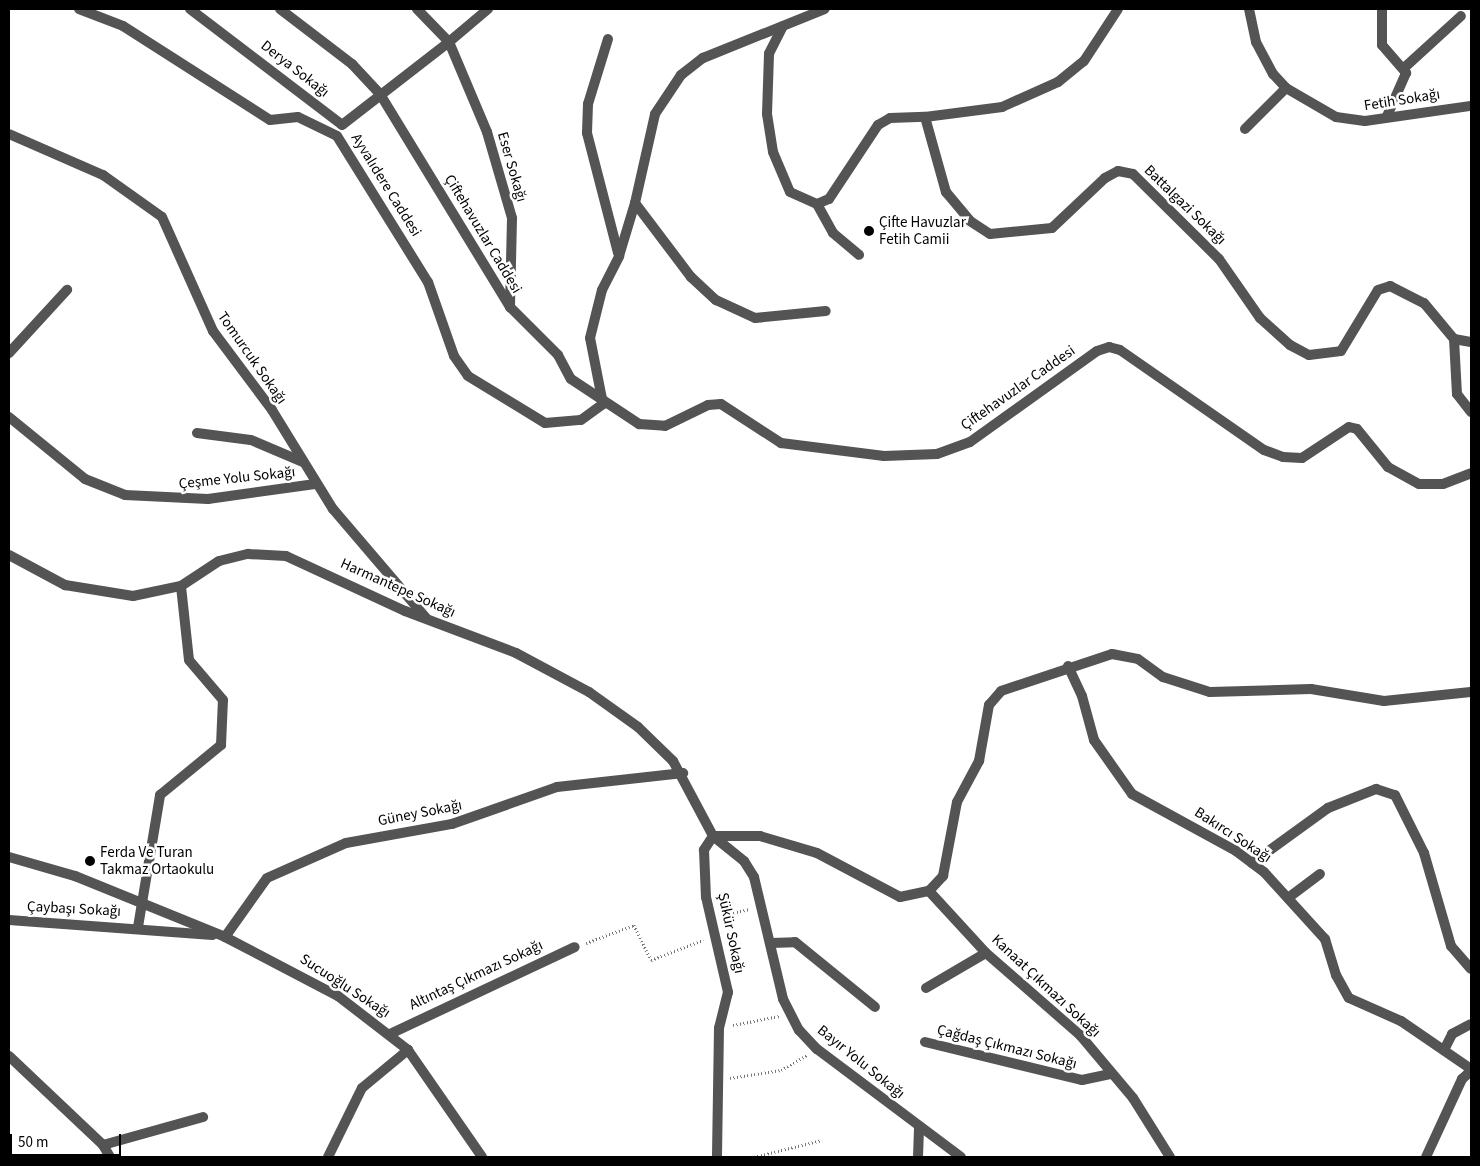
<!DOCTYPE html>
<html>
<head>
<meta charset="utf-8">
<style>
  body { margin:0 }
  #map { position:relative; width:1480px; height:1166px; overflow:hidden; background:#fff; font-family:"Source Sans 3",sans-serif }
  div>[style] { position:absolute }
  .path>* { height:2.5px; margin-top:-1.25px; transform-origin:0; background:repeating-linear-gradient(90deg,#767676 0 1px,transparent 0 3.5px) }
  .minor>* { height:10px; margin:-5px; padding:0 5px; transform-origin:5px; border-radius:5px; background:#545454 }
  .tertiary>* { height:10px; margin:-5px; padding:0 5px; transform-origin:5px; border-radius:5px; background:#545454 }
  .dots>* { width:14px; height:14px; translate:-50% -50%; box-sizing:border-box; border:2px solid #fff; border-radius:50% }
  span { translate:-50% -50%; white-space:nowrap; text-align:center; line-height:1.15; -webkit-text-stroke:5px #fff; paint-order:stroke }
  .street-label { font-size:15px; color:#000 }
  .poi-label { font-size:15px; color:#000 }
  .left { translate:0 -50%; text-align:left }
  .frame { position:absolute; inset:0; border:10px solid #000; pointer-events:none }
  .scale { position:absolute; left:10px; top:1134px; width:111px; height:22px; box-sizing:border-box; border:2px solid #000; border-top:0; padding-left:6px; font-size:15px; line-height:18px; white-space:nowrap; color:#000; -webkit-text-stroke:4px #fff; paint-order:stroke }
</style>
</head>
<body>
<div id="map">
  <div class="path">
    <div style="left:723px;top:915px;width:27px;rotate:-13deg"></div>
    <div style="left:586px;top:943px;width:51px;rotate:-20.6deg"></div>
    <div style="left:634px;top:925px;width:39px;rotate:64deg"></div>
    <div style="left:651px;top:960px;width:56px;rotate:-21deg"></div>
    <div style="left:733px;top:1025px;width:47px;rotate:-11.1deg"></div>
    <div style="left:730px;top:1078px;width:52px;rotate:-8.9deg"></div>
    <div style="left:781px;top:1070px;width:30px;rotate:-30deg"></div>
    <div style="left:754px;top:1157px;width:70px;rotate:-14deg"></div>
  </div>
  <div class="minor">
    <div style="left:190px;top:9px;width:191px;rotate:37.3deg"></div>
    <div style="left:342px;top:125px;width:135px;rotate:-37.8deg"></div>
    <div style="left:449px;top:42px;width:46px;rotate:-134.1deg"></div>
    <div style="left:488px;top:9px;width:51px;rotate:139.8deg"></div>
    <div style="left:449px;top:42px;width:98px;rotate:67.1deg"></div>
    <div style="left:487px;top:132px;width:90px;rotate:73.8deg"></div>
    <div style="left:512px;top:218px;width:89px;rotate:91.3deg"></div>
    <div style="left:510px;top:307px;width:68px;rotate:45deg"></div>
    <div style="left:558px;top:355px;width:27px;rotate:62deg"></div>
    <div style="left:571px;top:379px;width:82px;rotate:33.5deg"></div>
    <div style="left:639px;top:424px;width:26px;rotate:4deg"></div>
    <div style="left:665px;top:426px;width:48px;rotate:-26deg"></div>
    <div style="left:708px;top:405px;width:13px;rotate:-4deg"></div>
    <div style="left:721px;top:404px;width:72px;rotate:33deg"></div>
    <div style="left:781px;top:443px;width:104px;rotate:7.2deg"></div>
    <div style="left:884px;top:456px;width:53px;rotate:-2.2deg"></div>
    <div style="left:937px;top:454px;width:35px;rotate:-20deg"></div>
    <div style="left:970px;top:442px;width:156px;rotate:-35.6deg"></div>
    <div style="left:1097px;top:351px;width:13px;rotate:-18deg"></div>
    <div style="left:1109px;top:347px;width:11px;rotate:15deg"></div>
    <div style="left:1120px;top:350px;width:175px;rotate:34.8deg"></div>
    <div style="left:1264px;top:450px;width:20px;rotate:20deg"></div>
    <div style="left:1283px;top:457px;width:19px;rotate:3deg"></div>
    <div style="left:1302px;top:458px;width:56px;rotate:-33.4deg"></div>
    <div style="left:1349px;top:427px;width:8px;rotate:14deg"></div>
    <div style="left:1357px;top:429px;width:49px;rotate:50.8deg"></div>
    <div style="left:1388px;top:467px;width:35px;rotate:29deg"></div>
    <div style="left:1419px;top:484px;width:24px"></div>
    <div style="left:1443px;top:484px;width:30px;rotate:-21deg"></div>
    <div style="left:1249px;top:9px;width:34px;rotate:78deg"></div>
    <div style="left:1256px;top:42px;width:36px;rotate:62deg"></div>
    <div style="left:1273px;top:74px;width:19px;rotate:47deg"></div>
    <div style="left:1286px;top:88px;width:58px;rotate:30.1deg"></div>
    <div style="left:1336px;top:117px;width:29px;rotate:8deg"></div>
    <div style="left:1365px;top:121px;width:107px;rotate:-8.1deg"></div>
    <div style="left:1382px;top:9px;width:36px;rotate:90deg"></div>
    <div style="left:1382px;top:45px;width:37px;rotate:49deg"></div>
    <div style="left:1406px;top:73px;width:47px;rotate:113.8deg"></div>
    <div style="left:783px;top:26px;width:31px;rotate:117deg"></div>
    <div style="left:769px;top:54px;width:60px;rotate:91.9deg"></div>
    <div style="left:767px;top:114px;width:38px;rotate:81deg"></div>
    <div style="left:773px;top:152px;width:43px;rotate:67deg"></div>
    <div style="left:790px;top:192px;width:30px;rotate:24deg"></div>
    <div style="left:817px;top:204px;width:13px;rotate:-23deg"></div>
    <div style="left:829px;top:199px;width:89px;rotate:-56.5deg"></div>
    <div style="left:878px;top:125px;width:14px;rotate:-30deg"></div>
    <div style="left:890px;top:118px;width:35px;rotate:-2deg"></div>
    <div style="left:925px;top:117px;width:78px;rotate:74.4deg"></div>
    <div style="left:946px;top:192px;width:38px;rotate:50deg"></div>
    <div style="left:970px;top:221px;width:24px;rotate:33deg"></div>
    <div style="left:990px;top:234px;width:62px;rotate:-5.5deg"></div>
    <div style="left:1052px;top:228px;width:73px;rotate:-43.3deg"></div>
    <div style="left:1105px;top:178px;width:15px;rotate:-28deg"></div>
    <div style="left:1118px;top:171px;width:15px;rotate:11deg"></div>
    <div style="left:1133px;top:174px;width:121px;rotate:44.7deg"></div>
    <div style="left:1219px;top:259px;width:72px;rotate:55.2deg"></div>
    <div style="left:1260px;top:318px;width:40px;rotate:42deg"></div>
    <div style="left:1290px;top:345px;width:21px;rotate:28deg"></div>
    <div style="left:1309px;top:355px;width:32px;rotate:-7deg"></div>
    <div style="left:1341px;top:351px;width:71px;rotate:-58.8deg"></div>
    <div style="left:1378px;top:290px;width:13px;rotate:-18deg"></div>
    <div style="left:1390px;top:286px;width:38px;rotate:27deg"></div>
    <div style="left:1424px;top:303px;width:47px;rotate:50.2deg"></div>
    <div style="left:1454px;top:339px;width:17px;rotate:10deg"></div>
    <div style="left:608px;top:39px;width:68px;rotate:107.1deg"></div>
    <div style="left:588px;top:104px;width:29px;rotate:92deg"></div>
    <div style="left:587px;top:133px;width:124px;rotate:75.5deg"></div>
    <div style="left:1404px;top:68px;width:77px;rotate:-42.4deg"></div>
    <div style="left:925px;top:117px;width:78px;rotate:-7.4deg"></div>
    <div style="left:1002px;top:107px;width:61px;rotate:-24.1deg"></div>
    <div style="left:1058px;top:82px;width:33px;rotate:-39deg"></div>
    <div style="left:1084px;top:61px;width:62px;rotate:-56.8deg"></div>
    <div style="left:1245px;top:129px;width:58px;rotate:-45deg"></div>
    <div style="left:9px;top:134px;width:103px;rotate:23.6deg"></div>
    <div style="left:103px;top:175px;width:72px;rotate:35.4deg"></div>
    <div style="left:162px;top:217px;width:125px;rotate:65.9deg"></div>
    <div style="left:213px;top:331px;width:99px;rotate:53.2deg"></div>
    <div style="left:272px;top:410px;width:116px;rotate:58.4deg"></div>
    <div style="left:333px;top:509px;width:143px;rotate:49.5deg"></div>
    <div style="left:635px;top:203px;width:93px;rotate:52.9deg"></div>
    <div style="left:691px;top:277px;width:34px;rotate:43deg"></div>
    <div style="left:716px;top:300px;width:43px;rotate:24.8deg"></div>
    <div style="left:755px;top:318px;width:71px;rotate:-5.6deg"></div>
    <div style="left:817px;top:204px;width:33px;rotate:61deg"></div>
    <div style="left:833px;top:233px;width:34px;rotate:40deg"></div>
    <div style="left:1454px;top:339px;width:55px;rotate:86.9deg"></div>
    <div style="left:1457px;top:394px;width:23px;rotate:52deg"></div>
    <div style="left:9px;top:353px;width:86px;rotate:-47.4deg"></div>
    <div style="left:603px;top:404px;width:67px;rotate:-101.1deg"></div>
    <div style="left:590px;top:338px;width:49px;rotate:-76deg"></div>
    <div style="left:602px;top:290px;width:38px;rotate:-63deg"></div>
    <div style="left:619px;top:256px;width:55px;rotate:-73.2deg"></div>
    <div style="left:635px;top:203px;width:91px;rotate:-77.3deg"></div>
    <div style="left:655px;top:114px;width:47px;rotate:-56.3deg"></div>
    <div style="left:681px;top:75px;width:28px;rotate:-38deg"></div>
    <div style="left:703px;top:58px;width:131px;rotate:-21.9deg"></div>
    <div style="left:9px;top:417px;width:98px;rotate:39.2deg"></div>
    <div style="left:85px;top:479px;width:43px;rotate:21.8deg"></div>
    <div style="left:125px;top:495px;width:83px;rotate:2.8deg"></div>
    <div style="left:208px;top:499px;width:108px;rotate:-8deg"></div>
    <div style="left:197px;top:433px;width:54px;rotate:7.4deg"></div>
    <div style="left:251px;top:440px;width:56px;rotate:22.9deg"></div>
    <div style="left:9px;top:555px;width:64px;rotate:28.2deg"></div>
    <div style="left:65px;top:585px;width:69px;rotate:9.2deg"></div>
    <div style="left:133px;top:596px;width:49px;rotate:-11.8deg"></div>
    <div style="left:181px;top:586px;width:45px;rotate:-33.3deg"></div>
    <div style="left:219px;top:561px;width:30px;rotate:-14deg"></div>
    <div style="left:248px;top:554px;width:38px;rotate:3deg"></div>
    <div style="left:286px;top:556px;width:131px;rotate:24.8deg"></div>
    <div style="left:405px;top:611px;width:119px;rotate:20.7deg"></div>
    <div style="left:516px;top:653px;width:83px;rotate:28.1deg"></div>
    <div style="left:589px;top:692px;width:60px;rotate:35.5deg"></div>
    <div style="left:638px;top:727px;width:49px;rotate:44.2deg"></div>
    <div style="left:673px;top:761px;width:85px;rotate:61.9deg"></div>
    <div style="left:1068px;top:666px;width:33px;rotate:65deg"></div>
    <div style="left:1082px;top:696px;width:46px;rotate:74.7deg"></div>
    <div style="left:1094px;top:740px;width:66px;rotate:54.9deg"></div>
    <div style="left:1132px;top:794px;width:119px;rotate:28.7deg"></div>
    <div style="left:1236px;top:851px;width:35px;rotate:37deg"></div>
    <div style="left:1264px;top:872px;width:91px;rotate:47.7deg"></div>
    <div style="left:1325px;top:939px;width:38px;rotate:73deg"></div>
    <div style="left:1336px;top:975px;width:26px;rotate:61deg"></div>
    <div style="left:1349px;top:998px;width:57px;rotate:23.9deg"></div>
    <div style="left:1401px;top:1021px;width:85px;rotate:34.4deg"></div>
    <div style="left:713px;top:836px;width:47px"></div>
    <div style="left:760px;top:836px;width:59px;rotate:16.6deg"></div>
    <div style="left:817px;top:853px;width:94px;rotate:27.9deg"></div>
    <div style="left:900px;top:897px;width:30px;rotate:-12deg"></div>
    <div style="left:929px;top:891px;width:21px;rotate:-47deg"></div>
    <div style="left:943px;top:876px;width:75px;rotate:-79.3deg"></div>
    <div style="left:957px;top:802px;width:47px;rotate:-61.8deg"></div>
    <div style="left:979px;top:761px;width:57px;rotate:-79.9deg"></div>
    <div style="left:989px;top:705px;width:18px;rotate:-49deg"></div>
    <div style="left:1001px;top:691px;width:117px;rotate:-18.4deg"></div>
    <div style="left:1112px;top:654px;width:26px;rotate:11deg"></div>
    <div style="left:1138px;top:659px;width:31px;rotate:36deg"></div>
    <div style="left:1163px;top:677px;width:49px;rotate:17.7deg"></div>
    <div style="left:1210px;top:692px;width:101px;rotate:-1.7deg"></div>
    <div style="left:1311px;top:689px;width:74px;rotate:9.3deg"></div>
    <div style="left:1384px;top:701px;width:87px;rotate:-5.9deg"></div>
    <div style="left:713px;top:836px;width:17px;rotate:123deg"></div>
    <div style="left:704px;top:850px;width:47px;rotate:87.6deg"></div>
    <div style="left:706px;top:897px;width:98px;rotate:77deg"></div>
    <div style="left:728px;top:992px;width:37px;rotate:104deg"></div>
    <div style="left:719px;top:1028px;width:129px;rotate:90.9deg"></div>
    <div style="left:9px;top:857px;width:69px;rotate:16.1deg"></div>
    <div style="left:75px;top:876px;width:162px;rotate:22.1deg"></div>
    <div style="left:225px;top:937px;width:127px;rotate:27.6deg"></div>
    <div style="left:338px;top:996px;width:88px;rotate:37.6deg"></div>
    <div style="left:408px;top:1050px;width:130px;rotate:55.3deg"></div>
    <div style="left:1252px;top:863px;width:94px;rotate:-35.9deg"></div>
    <div style="left:1328px;top:808px;width:52px;rotate:-21.6deg"></div>
    <div style="left:1376px;top:789px;width:20px;rotate:18deg"></div>
    <div style="left:1395px;top:795px;width:65px;rotate:63.4deg"></div>
    <div style="left:1424px;top:853px;width:97px;rotate:73.8deg"></div>
    <div style="left:1451px;top:946px;width:30px;rotate:49deg"></div>
    <div style="left:929px;top:891px;width:84px;rotate:47.4deg"></div>
    <div style="left:986px;top:953px;width:125px;rotate:41.1deg"></div>
    <div style="left:1080px;top:1035px;width:82px;rotate:49.9deg"></div>
    <div style="left:1133px;top:1098px;width:70px;rotate:57.9deg"></div>
    <div style="left:1288px;top:898px;width:40px;rotate:-37deg"></div>
    <div style="left:9px;top:920px;width:204px;rotate:4.2deg"></div>
    <div style="left:138px;top:927px;width:134px;rotate:-80.5deg"></div>
    <div style="left:160px;top:795px;width:79px;rotate:-39.3deg"></div>
    <div style="left:221px;top:745px;width:45px;rotate:-87.5deg"></div>
    <div style="left:223px;top:700px;width:52px;rotate:-130.4deg"></div>
    <div style="left:189px;top:660px;width:74px;rotate:-96.2deg"></div>
    <div style="left:225px;top:937px;width:72px;rotate:-54.6deg"></div>
    <div style="left:267px;top:878px;width:86px;rotate:-23.9deg"></div>
    <div style="left:346px;top:843px;width:108px;rotate:-10.2deg"></div>
    <div style="left:452px;top:824px;width:111px;rotate:-19.4deg"></div>
    <div style="left:557px;top:787px;width:127px;rotate:-6.3deg"></div>
    <div style="left:771px;top:943px;width:24px;rotate:-2deg"></div>
    <div style="left:795px;top:942px;width:103px;rotate:39.1deg"></div>
    <div style="left:926px;top:988px;width:69px;rotate:-30.3deg"></div>
    <div style="left:390px;top:1034px;width:204px;rotate:-25.2deg"></div>
    <div style="left:925px;top:1042px;width:162px;rotate:13.6deg"></div>
    <div style="left:1082px;top:1080px;width:30px;rotate:-12deg"></div>
    <div style="left:1444px;top:1050px;width:18px;rotate:-63deg"></div>
    <div style="left:1452px;top:1034px;width:21px;rotate:-28deg"></div>
    <div style="left:9px;top:1056px;width:129px;rotate:43.4deg"></div>
    <div style="left:103px;top:1145px;width:14px;rotate:60deg"></div>
    <div style="left:103px;top:1145px;width:104px;rotate:-15.6deg"></div>
    <div style="left:328px;top:1157px;width:77px;rotate:-63.8deg"></div>
    <div style="left:362px;top:1088px;width:60px;rotate:-39.6deg"></div>
    <div style="left:918px;top:1157px;width:30px;rotate:-88deg"></div>
    <div style="left:1426px;top:1157px;width:86px;rotate:-65.2deg"></div>
    <div style="left:1462px;top:1079px;width:12px;rotate:-42deg"></div>
  </div>
  <div class="tertiary">
    <div style="left:79px;top:9px;width:47px;rotate:21.1deg"></div>
    <div style="left:123px;top:26px;width:174px;rotate:32.6deg"></div>
    <div style="left:270px;top:120px;width:28px;rotate:-6deg"></div>
    <div style="left:298px;top:117px;width:43px;rotate:26deg"></div>
    <div style="left:337px;top:136px;width:172px;rotate:58.1deg"></div>
    <div style="left:428px;top:282px;width:78px;rotate:70.6deg"></div>
    <div style="left:454px;top:356px;width:24px;rotate:55deg"></div>
    <div style="left:468px;top:376px;width:90px;rotate:31.4deg"></div>
    <div style="left:545px;top:423px;width:36px;rotate:-5deg"></div>
    <div style="left:581px;top:420px;width:27px;rotate:-36deg"></div>
    <div style="left:280px;top:9px;width:91px;rotate:37.4deg"></div>
    <div style="left:352px;top:64px;width:41px;rotate:47deg"></div>
    <div style="left:380px;top:94px;width:250px;rotate:58.6deg"></div>
    <div style="left:713px;top:836px;width:40px;rotate:39deg"></div>
    <div style="left:744px;top:861px;width:19px;rotate:58deg"></div>
    <div style="left:754px;top:877px;width:125px;rotate:76.6deg"></div>
    <div style="left:783px;top:999px;width:35px;rotate:63deg"></div>
    <div style="left:799px;top:1030px;width:26px;rotate:47deg"></div>
    <div style="left:817px;top:1049px;width:180px;rotate:36.9deg"></div>
  </div>
  <div class="dots">
    <div style="left:869px;top:231px;background:#000"></div>
    <div style="left:90px;top:861px;background:#000"></div>
  </div>
  <div class="street-label">
    <span style="left:295px;top:69px;rotate:38deg">Derya Sokağı</span>
    <span style="left:1402px;top:100px;rotate:-9deg">Fetih Sokağı</span>
    <span style="left:512px;top:167px;rotate:74deg">Eser Sokağı</span>
    <span style="left:386px;top:185px;rotate:58deg">Ayvalıdere Caddesi</span>
    <span style="left:1185px;top:205px;rotate:44deg">Battalgazi Sokağı</span>
    <span style="left:483px;top:234px;rotate:59deg">Çiftehavuzlar Caddesi</span>
    <span style="left:252px;top:358px;rotate:55deg">Tomurcuk Sokağı</span>
    <span style="left:1018px;top:388px;rotate:-35deg">Çiftehavuzlar Caddesi</span>
    <span style="left:237px;top:478px;rotate:-6deg">Çeşme Yolu Sokağı</span>
    <span style="left:398px;top:588px;rotate:24deg">Harmantepe Sokağı</span>
    <span style="left:420px;top:813px;rotate:-11deg">Güney Sokağı</span>
    <span style="left:1233px;top:835px;rotate:33deg">Bakırcı Sokağı</span>
    <span style="left:74px;top:909px;rotate:3deg">Çaybaşı Sokağı</span>
    <span style="left:731px;top:933px;rotate:78deg">Şükür Sokağı</span>
    <span style="left:476px;top:975px;rotate:-25deg">Altıntaş Çıkmazı Sokağı</span>
    <span style="left:345px;top:986px;rotate:33deg">Sucuoğlu Sokağı</span>
    <span style="left:1046px;top:986px;rotate:43deg">Kanaat Çıkmazı Sokağı</span>
    <span style="left:1007px;top:1047px;rotate:14deg">Çağdaş Çıkmazı Sokağı</span>
    <span style="left:861px;top:1062px;rotate:39deg">Bayır Yolu Sokağı</span>
  </div>
  <div class="poi-label">
    <span class="left" style="left:879px;top:231px">Çifte Havuzlar<br>Fetih Camii</span>
    <span class="left" style="left:100px;top:861px">Ferda Ve Turan<br>Takmaz Ortaokulu</span>
  </div>
  <div class="frame"></div>
  <div class="scale">50 m</div>
</div>
</body>
</html>
